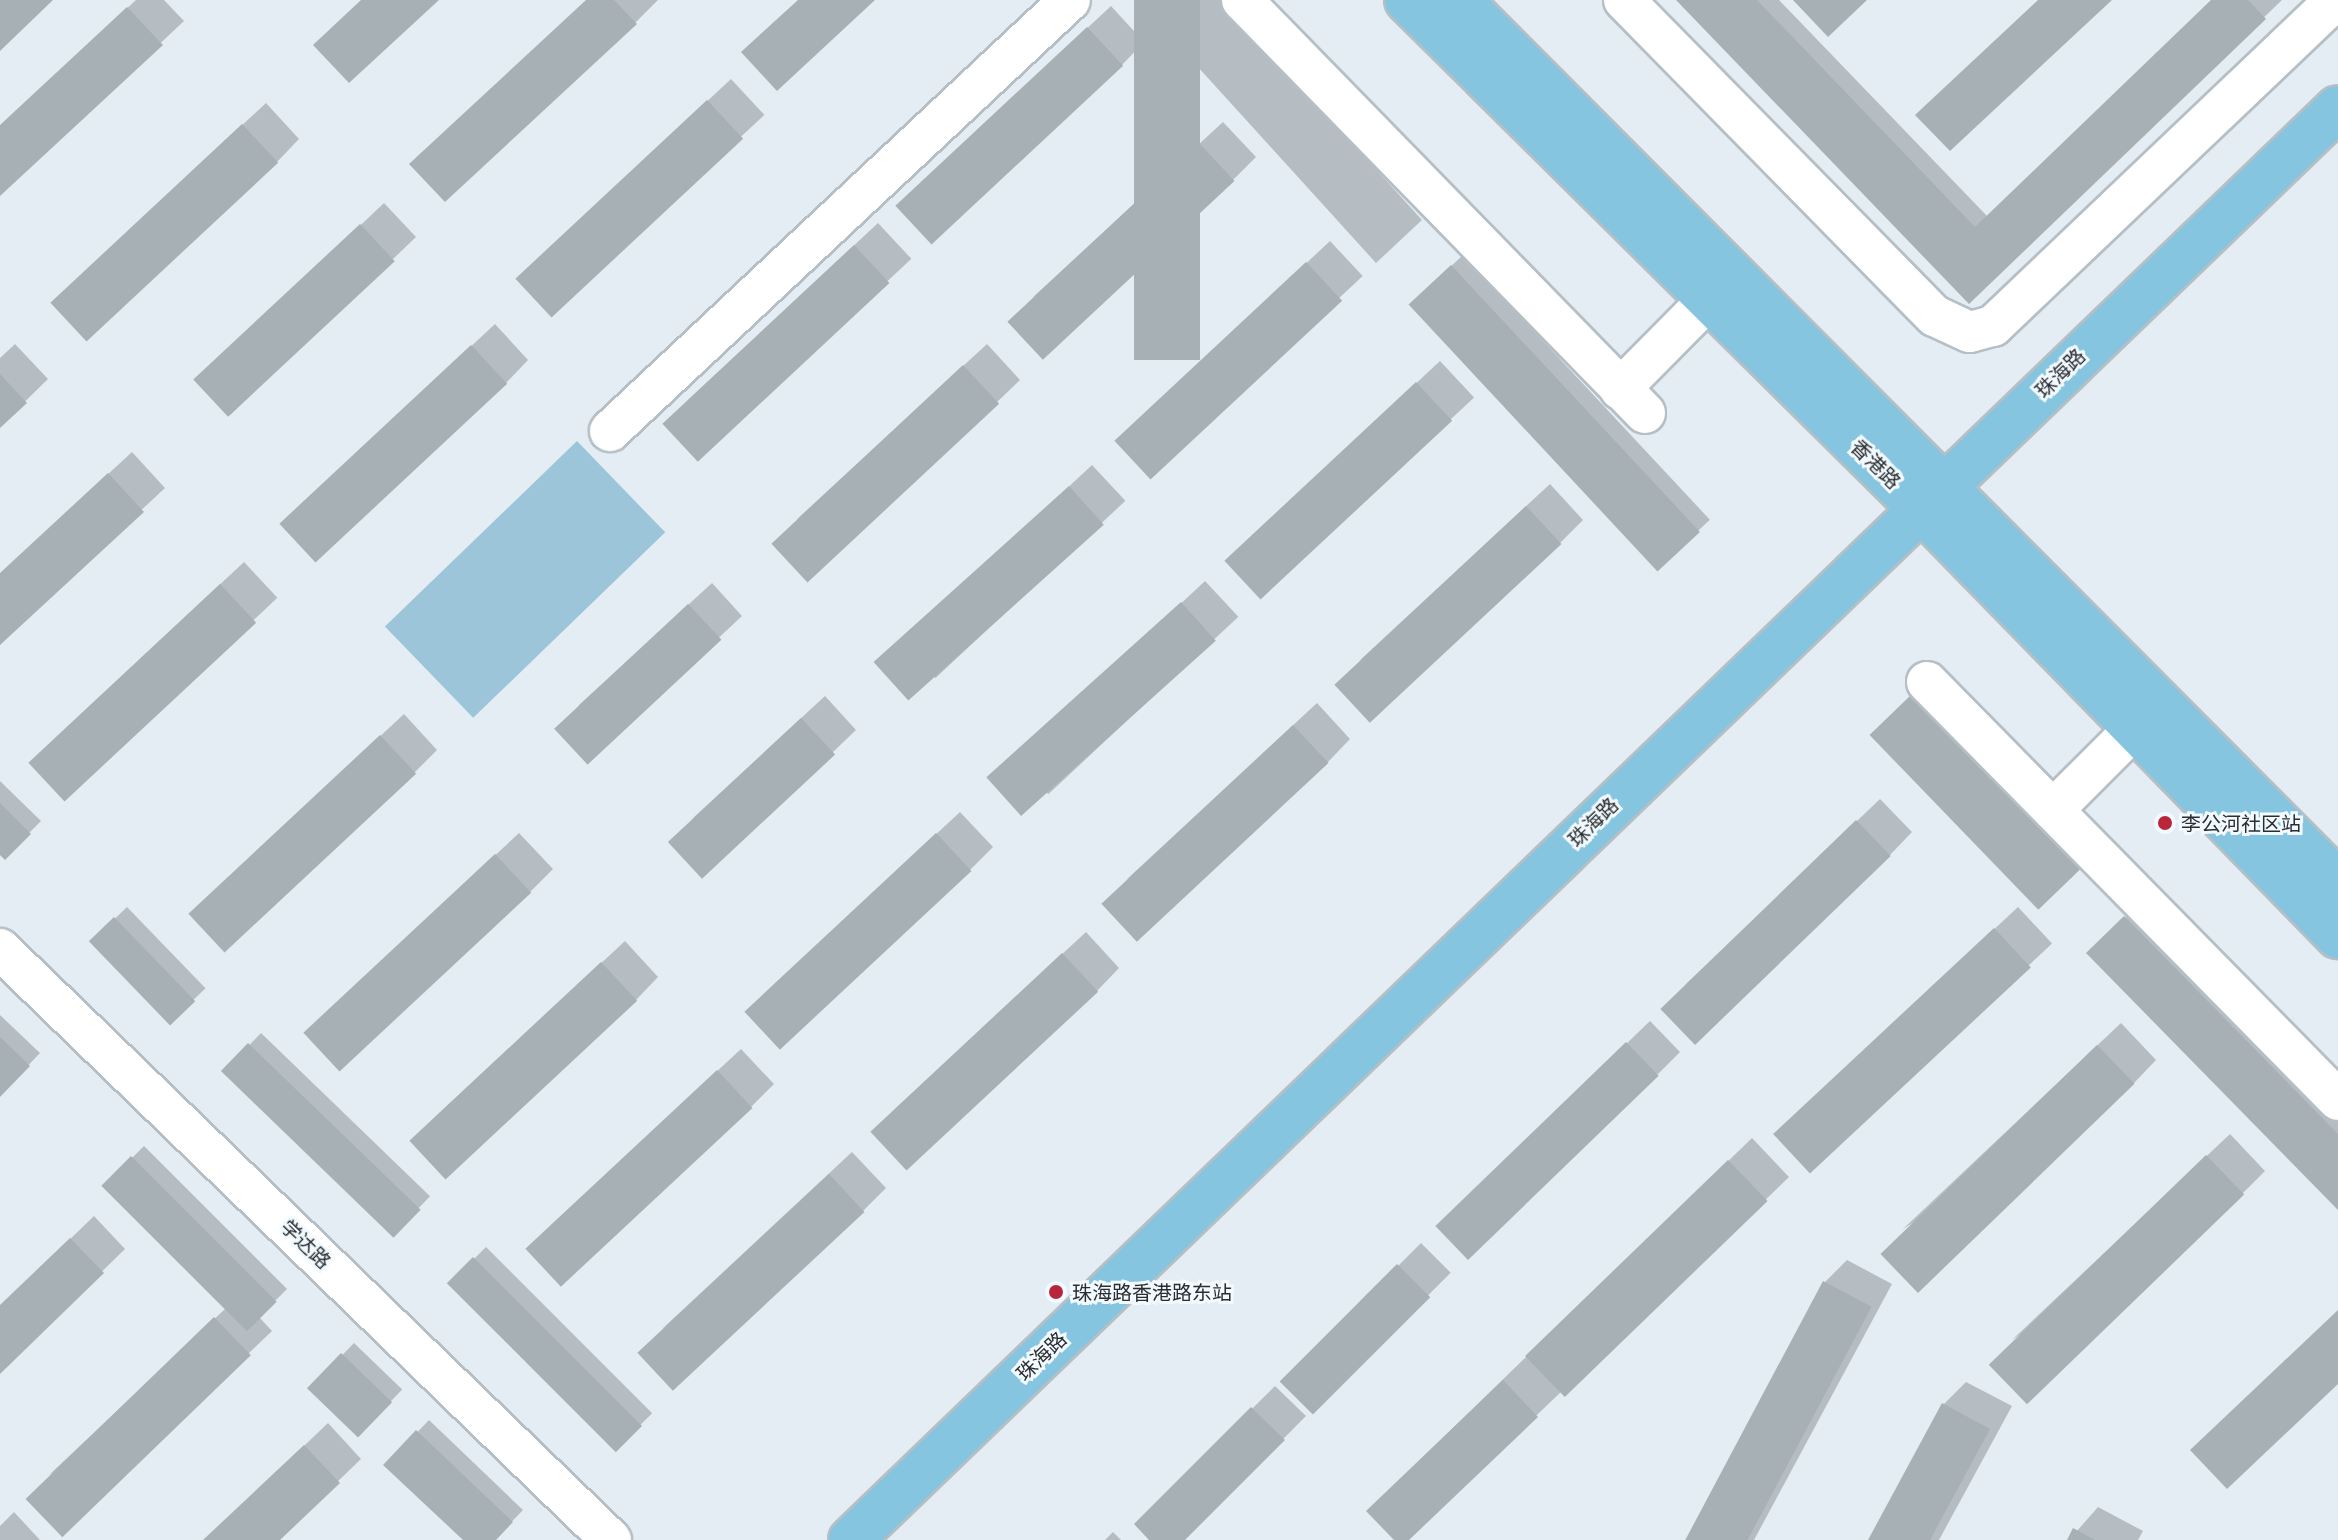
<!DOCTYPE html>
<html>
<head>
<meta charset="utf-8">
<style>
  body { margin:0 }
  #map { position:relative; width:2338px; height:1540px; overflow:hidden; background:#e3edf3; font-family:"Golos Text","Noto Sans SC",sans-serif }
  div>[style] { position:absolute }
  .green>* { inset:0; background:#9cc5d9; transform-origin:0 0 }
  .shadow>* { inset:0; background:#0003; transform-origin:0 0 }
  .building>* { inset:0; background:#a7b0b5; transform-origin:0 0 }
  .roads { filter:drop-shadow(2px 0 #b5bfc5) drop-shadow(-2px 0 #b5bfc5) drop-shadow(0 2px #b5bfc5) drop-shadow(0 -2px #b5bfc5) }
  .minor>* { height:40px; margin:-20px; padding:0 20px; transform-origin:20px; border-radius:20px; background:#fff }
  .major>* { height:44px; margin:-22px; padding:0 22px; transform-origin:22px; border-radius:22px; background:#86c5df }
  .dots>* { width:22px; height:22px; translate:-50% -50%; box-sizing:border-box; border:4px solid #f2faff; border-radius:50% }
  span { translate:-50% -50%; white-space:nowrap; text-align:center; line-height:1.15; -webkit-text-stroke:6px #f2faff; paint-order:stroke }
  .street-label { font-size:20px; color:#2a2e30 }
  .poi-label { font-size:20px; color:#2a2e30 }
  .left { translate:0 -50%; text-align:left }
</style>
</head>
<body>
<div id="map">
  <div class="green">
    <div style="left:577px;top:441px;width:127px;height:267px;rotate:46deg"></div>
  </div>
  <div class="shadow">
    <div style="clip-path:polygon(136px 0,164px 0,184px 21px,0 194px,0 126px)"></div>
    <div style="clip-path:polygon(587px 0,658px 0,635px 23px)"></div>
    <div style="clip-path:polygon(1137px 0,1222px 0,1422px 220px,1376px 263px)"></div>
    <div style="clip-path:polygon(1679px 0,1779px 0,1988px 217px,2213px 0,2282px 0,1969px 301px)"></div>
    <div style="clip-path:polygon(1111px 6px,1144px 42px,1122px 65px,921px 183px)"></div>
    <div style="left:731px;top:79px;width:49px;height:260px;rotate:47deg"></div>
    <div style="clip-path:polygon(266px 103px,299px 139px,277px 162px,76px 280px)"></div>
    <div style="clip-path:polygon(1223px 122px,1256px 157px,1233px 180px,1032px 298px)"></div>
    <div style="clip-path:polygon(384px 203px,416px 237px,230px 415px,220px 358px)"></div>
    <div style="left:878px;top:223px;width:49px;height:260px;rotate:47deg"></div>
    <div style="left:1330px;top:241px;width:48px;height:260px;rotate:47deg"></div>
    <div style="left:1463px;top:255px;width:362px;height:71px;rotate:47deg"></div>
    <div style="clip-path:polygon(495px 324px,528px 360px,506px 383px,305px 501px)"></div>
    <div style="clip-path:polygon(15px 344px,48px 379px,0 426px,0 358px)"></div>
    <div style="clip-path:polygon(987px 344px,1020px 380px,997px 402px,796px 520px)"></div>
    <div style="left:1440px;top:361px;width:50px;height:260px;rotate:47deg"></div>
    <div style="clip-path:polygon(132px 452px,165px 488px,0 642px,0 574px)"></div>
    <div style="left:1092px;top:465px;width:49px;height:260px;rotate:47deg"></div>
    <div style="clip-path:polygon(1550px 484px,1583px 520px,1560px 543px,1359px 661px)"></div>
    <div style="left:244px;top:562px;width:49px;height:260px;rotate:47deg"></div>
    <div style="left:1205px;top:581px;width:49px;height:260px;rotate:47deg"></div>
    <div style="clip-path:polygon(712px 583px,742px 616px,587px 761px,579px 705px)"></div>
    <div style="clip-path:polygon(1928px 680px,2095px 852px,2039px 908px)"></div>
    <div style="clip-path:polygon(825px 696px,856px 730px,833px 752px,692px 819px)"></div>
    <div style="clip-path:polygon(1317px 703px,1350px 739px,1328px 762px,1126px 880px)"></div>
    <div style="clip-path:polygon(404px 714px,437px 750px,415px 772px,214px 891px)"></div>
    <div style="clip-path:polygon(0 781px,41px 821px,5px 857px,0 853px)"></div>
    <div style="clip-path:polygon(1880px 799px,1912px 832px,1890px 855px,1685px 985px)"></div>
    <div style="clip-path:polygon(960px 812px,993px 847px,970px 870px,769px 989px)"></div>
    <div style="clip-path:polygon(519px 833px,553px 869px,530px 892px,329px 1010px)"></div>
    <div style="clip-path:polygon(2141px 902px,2338px 1103px,2338px 1207px,2089px 953px)"></div>
    <div style="left:127px;top:907px;width:113px;height:49px;rotate:46deg"></div>
    <div style="left:2018px;top:907px;width:50px;height:300px;rotate:47deg"></div>
    <div style="clip-path:polygon(1086px 932px,1119px 968px,1097px 991px,895px 1109px)"></div>
    <div style="clip-path:polygon(625px 941px,658px 977px,636px 1000px,434px 1118px)"></div>
    <div style="clip-path:polygon(0 1015px,40px 1053px,0 1095px)"></div>
    <div style="clip-path:polygon(1650px 1021px,1680px 1052px,1657px 1075px,1461px 1203px)"></div>
    <div style="clip-path:polygon(2121px 1023px,2156px 1060px,2134px 1083px,1903px 1229px)"></div>
    <div style="left:261px;top:1033px;width:235px;height:53px;rotate:44deg"></div>
    <div style="clip-path:polygon(741px 1049px,774px 1084px,751px 1107px,550px 1226px)"></div>
    <div style="clip-path:polygon(2230px 1134px,2265px 1171px,2242px 1194px,2012px 1340px)"></div>
    <div style="clip-path:polygon(1752px 1138px,1789px 1177px,1565px 1394px,1562px 1391px,1406px 1540px,1397px 1540px,1391px 1488px)"></div>
    <div style="clip-path:polygon(144px 1146px,287px 1289px,259px 1317px,272px 1331px,249px 1353px,49px 1475px,226px 1308px,104px 1186px)"></div>
    <div style="clip-path:polygon(852px 1152px,886px 1188px,863px 1211px,662px 1329px)"></div>
    <div style="clip-path:polygon(94px 1216px,125px 1249px,0 1371px,0 1307px)"></div>
    <div style="left:1421px;top:1243px;width:42px;height:196px;rotate:45deg"></div>
    <div style="left:486px;top:1247px;width:235px;height:51px;rotate:45deg"></div>
    <div style="clip-path:polygon(1847px 1260px,1892px 1284px,1754px 1540px,1686px 1540px,1824px 1283px)"></div>
    <div style="left:354px;top:1343px;width:67px;height:64px;rotate:44deg"></div>
    <div style="clip-path:polygon(1966px 1382px,2012px 1406px,1939px 1540px,1870px 1540px,1944px 1404px)"></div>
    <div style="clip-path:polygon(1275px 1386px,1306px 1416px,1183px 1540px,1152px 1540px,1136px 1524px)"></div>
    <div style="clip-path:polygon(429px 1420px,523px 1510px,494px 1540px,466px 1540px,386px 1465px)"></div>
    <div style="clip-path:polygon(328px 1423px,361px 1459px,277px 1540px,205px 1540px)"></div>
    <div style="clip-path:polygon(2098px 1507px,2143px 1531px,2138px 1540px,2069px 1540px)"></div>
    <div style="clip-path:polygon(14px 1512px,40px 1540px,0 1540px,0 1526px)"></div>
    <div style="clip-path:polygon(1113px 1532px,1121px 1540px,1105px 1540px)"></div>
  </div>
  <div class="building">
    <div style="clip-path:polygon(0 0,53px 0,0 51px)"></div>
    <div style="clip-path:polygon(361px 0,439px 0,349px 83px,313px 45px)"></div>
    <div style="clip-path:polygon(586px 0,614px 0,637px 24px,445px 202px,409px 164px)"></div>
    <div style="clip-path:polygon(798px 0,875px 0,777px 91px,741px 52px)"></div>
    <div style="left:1134px;top:0;width:66px;height:360px"></div>
    <div style="clip-path:polygon(1676px 0,1757px 0,1975px 227px,2211px 0,2248px 0,2266px 19px,1969px 304px)"></div>
    <div style="clip-path:polygon(1793px 0,1867px 0,1828px 37px)"></div>
    <div style="clip-path:polygon(2038px 0,2112px 0,1950px 151px,1915px 115px)"></div>
    <div style="clip-path:polygon(127px 7px,163px 45px,0 196px,0 125px)"></div>
    <div style="left:1087px;top:27px;width:53px;height:262px;rotate:47deg"></div>
    <div style="left:707px;top:100px;width:53px;height:262px;rotate:47deg"></div>
    <div style="left:242px;top:124px;width:53px;height:262px;rotate:47deg"></div>
    <div style="left:1199px;top:143px;width:52px;height:262px;rotate:47deg"></div>
    <div style="left:360px;top:224px;width:51px;height:228px;rotate:47deg"></div>
    <div style="left:854px;top:245px;width:52px;height:262px;rotate:47deg"></div>
    <div style="left:1306px;top:262px;width:53px;height:262px;rotate:47deg"></div>
    <div style="left:1451px;top:265px;width:365px;height:58px;rotate:47deg"></div>
    <div style="left:471px;top:345px;width:53px;height:262px;rotate:47deg"></div>
    <div style="left:963px;top:365px;width:53px;height:262px;rotate:47deg"></div>
    <div style="clip-path:polygon(0 374px,27px 403px,0 428px)"></div>
    <div style="left:1416px;top:382px;width:53px;height:262px;rotate:47deg"></div>
    <div style="clip-path:polygon(108px 473px,144px 512px,0 645px,0 573px)"></div>
    <div style="left:1069px;top:486px;width:52px;height:263px;rotate:48deg"></div>
    <div style="left:1526px;top:506px;width:52px;height:262px;rotate:47deg"></div>
    <div style="left:220px;top:584px;width:53px;height:262px;rotate:47deg"></div>
    <div style="left:1181px;top:602px;width:52px;height:262px;rotate:48deg"></div>
    <div style="left:688px;top:604px;width:49px;height:183px;rotate:47deg"></div>
    <div style="left:1912px;top:694px;width:243px;height:59px;rotate:46deg"></div>
    <div style="left:801px;top:718px;width:50px;height:182px;rotate:47deg"></div>
    <div style="left:1293px;top:725px;width:52px;height:262px;rotate:47deg"></div>
    <div style="left:380px;top:735px;width:53px;height:262px;rotate:47deg"></div>
    <div style="clip-path:polygon(0 803px,31px 834px,5px 860px,0 855px)"></div>
    <div style="left:1856px;top:820px;width:50px;height:272px;rotate:46deg"></div>
    <div style="left:936px;top:833px;width:52px;height:262px;rotate:47deg"></div>
    <div style="left:495px;top:854px;width:53px;height:262px;rotate:47deg"></div>
    <div style="clip-path:polygon(2124px 916px,2338px 1134px,2338px 1210px,2086px 953px)"></div>
    <div style="left:114px;top:917px;width:117px;height:35px;rotate:46deg"></div>
    <div style="left:1994px;top:928px;width:54px;height:302px;rotate:47deg"></div>
    <div style="left:1062px;top:953px;width:53px;height:262px;rotate:47deg"></div>
    <div style="left:601px;top:962px;width:53px;height:262px;rotate:47deg"></div>
    <div style="clip-path:polygon(0 1037px,30px 1066px,0 1097px)"></div>
    <div style="left:1626px;top:1042px;width:47px;height:265px;rotate:46deg"></div>
    <div style="left:248px;top:1043px;width:240px;height:39px;rotate:44deg"></div>
    <div style="left:2097px;top:1045px;width:54px;height:301px;rotate:46deg"></div>
    <div style="left:717px;top:1070px;width:52px;height:262px;rotate:47deg"></div>
    <div style="left:2206px;top:1155px;width:55px;height:302px;rotate:46deg"></div>
    <div style="left:131px;top:1156px;width:206px;height:42px;rotate:45deg"></div>
    <div style="left:1728px;top:1160px;width:57px;height:282px;rotate:46deg"></div>
    <div style="left:829px;top:1174px;width:52px;height:262px;rotate:47deg"></div>
    <div style="clip-path:polygon(70px 1238px,104px 1273px,0 1374px,0 1305px)"></div>
    <div style="left:473px;top:1257px;width:239px;height:37px;rotate:45deg"></div>
    <div style="left:1397px;top:1264px;width:47px;height:166px;rotate:45deg"></div>
    <div style="left:1823px;top:1281px;width:55px;height:294px;rotate:28deg"></div>
    <div style="clip-path:polygon(2338px 1310px,2338px 1384px,2227px 1489px,2190px 1450px)"></div>
    <div style="left:214px;top:1317px;width:53px;height:262px;rotate:46deg"></div>
    <div style="left:341px;top:1353px;width:71px;height:49px;rotate:44deg"></div>
    <div style="clip-path:polygon(1503px 1380px,1538px 1417px,1409px 1540px,1394px 1540px,1366px 1511px)"></div>
    <div style="clip-path:polygon(1942px 1403px,1990px 1429px,1930px 1540px,1868px 1540px)"></div>
    <div style="clip-path:polygon(1251px 1407px,1285px 1440px,1185px 1540px,1149px 1540px,1134px 1524px)"></div>
    <div style="clip-path:polygon(416px 1430px,513px 1522px,496px 1540px,463px 1540px,383px 1465px)"></div>
    <div style="clip-path:polygon(304px 1445px,340px 1483px,280px 1540px,203px 1540px)"></div>
    <div style="clip-path:polygon(2073px 1528px,2095px 1540px,2067px 1540px)"></div>
  </div>
  <div class="roads">
    <div class="minor">
      <div style="left:1242px;top:0;width:577px;rotate:45.7deg"></div>
      <div style="left:1624px;top:0;width:443px;rotate:45.5deg"></div>
      <div style="left:1935px;top:316px;width:38px;rotate:25deg"></div>
      <div style="left:1970px;top:332px;width:24px;rotate:-15deg"></div>
      <div style="left:1993px;top:326px;width:472px;rotate:-43.6deg"></div>
      <div style="left:1620px;top:389px;width:127px;rotate:-45.3deg"></div>
      <div style="left:610px;top:431px;width:630px;rotate:-43.14deg"></div>
      <div style="left:1927px;top:682px;width:586px;rotate:45.48deg"></div>
      <div style="left:2053px;top:810px;width:116px;rotate:-45deg"></div>
      <div style="left:0;top:949px;width:850px;rotate:44.05deg"></div>
    </div>
    <div class="major">
      <div style="left:1407px;top:0;width:721px;rotate:44.72deg"></div>
      <div style="left:1919px;top:507px;width:600px;rotate:45.68deg"></div>
      <div style="left:1459px;top:0;width:1245px;rotate:45.1deg"></div>
      <div style="left:851px;top:1540px;width:2064px;rotate:-43.92deg"></div>
    </div>
  </div>
  <div class="dots">
    <div style="left:2165px;top:823px;background:#b72639"></div>
    <div style="left:1056px;top:1292px;background:#b72639"></div>
  </div>
  <div class="street-label">
    <span style="left:2060px;top:373px;rotate:-44deg">珠海路</span>
    <span style="left:1876px;top:464px;rotate:45deg">香港路</span>
    <span style="left:1593px;top:822px;rotate:-44deg">珠海路</span>
    <span style="left:306px;top:1244px;rotate:44deg">学达路</span>
    <span style="left:1041px;top:1356px;rotate:-44deg">珠海路</span>
  </div>
  <div class="poi-label">
    <span class="left" style="left:2181px;top:823px">李公河社区站</span>
    <span class="left" style="left:1072px;top:1292px">珠海路香港路东站</span>
  </div>
</div>
</body>
</html>
